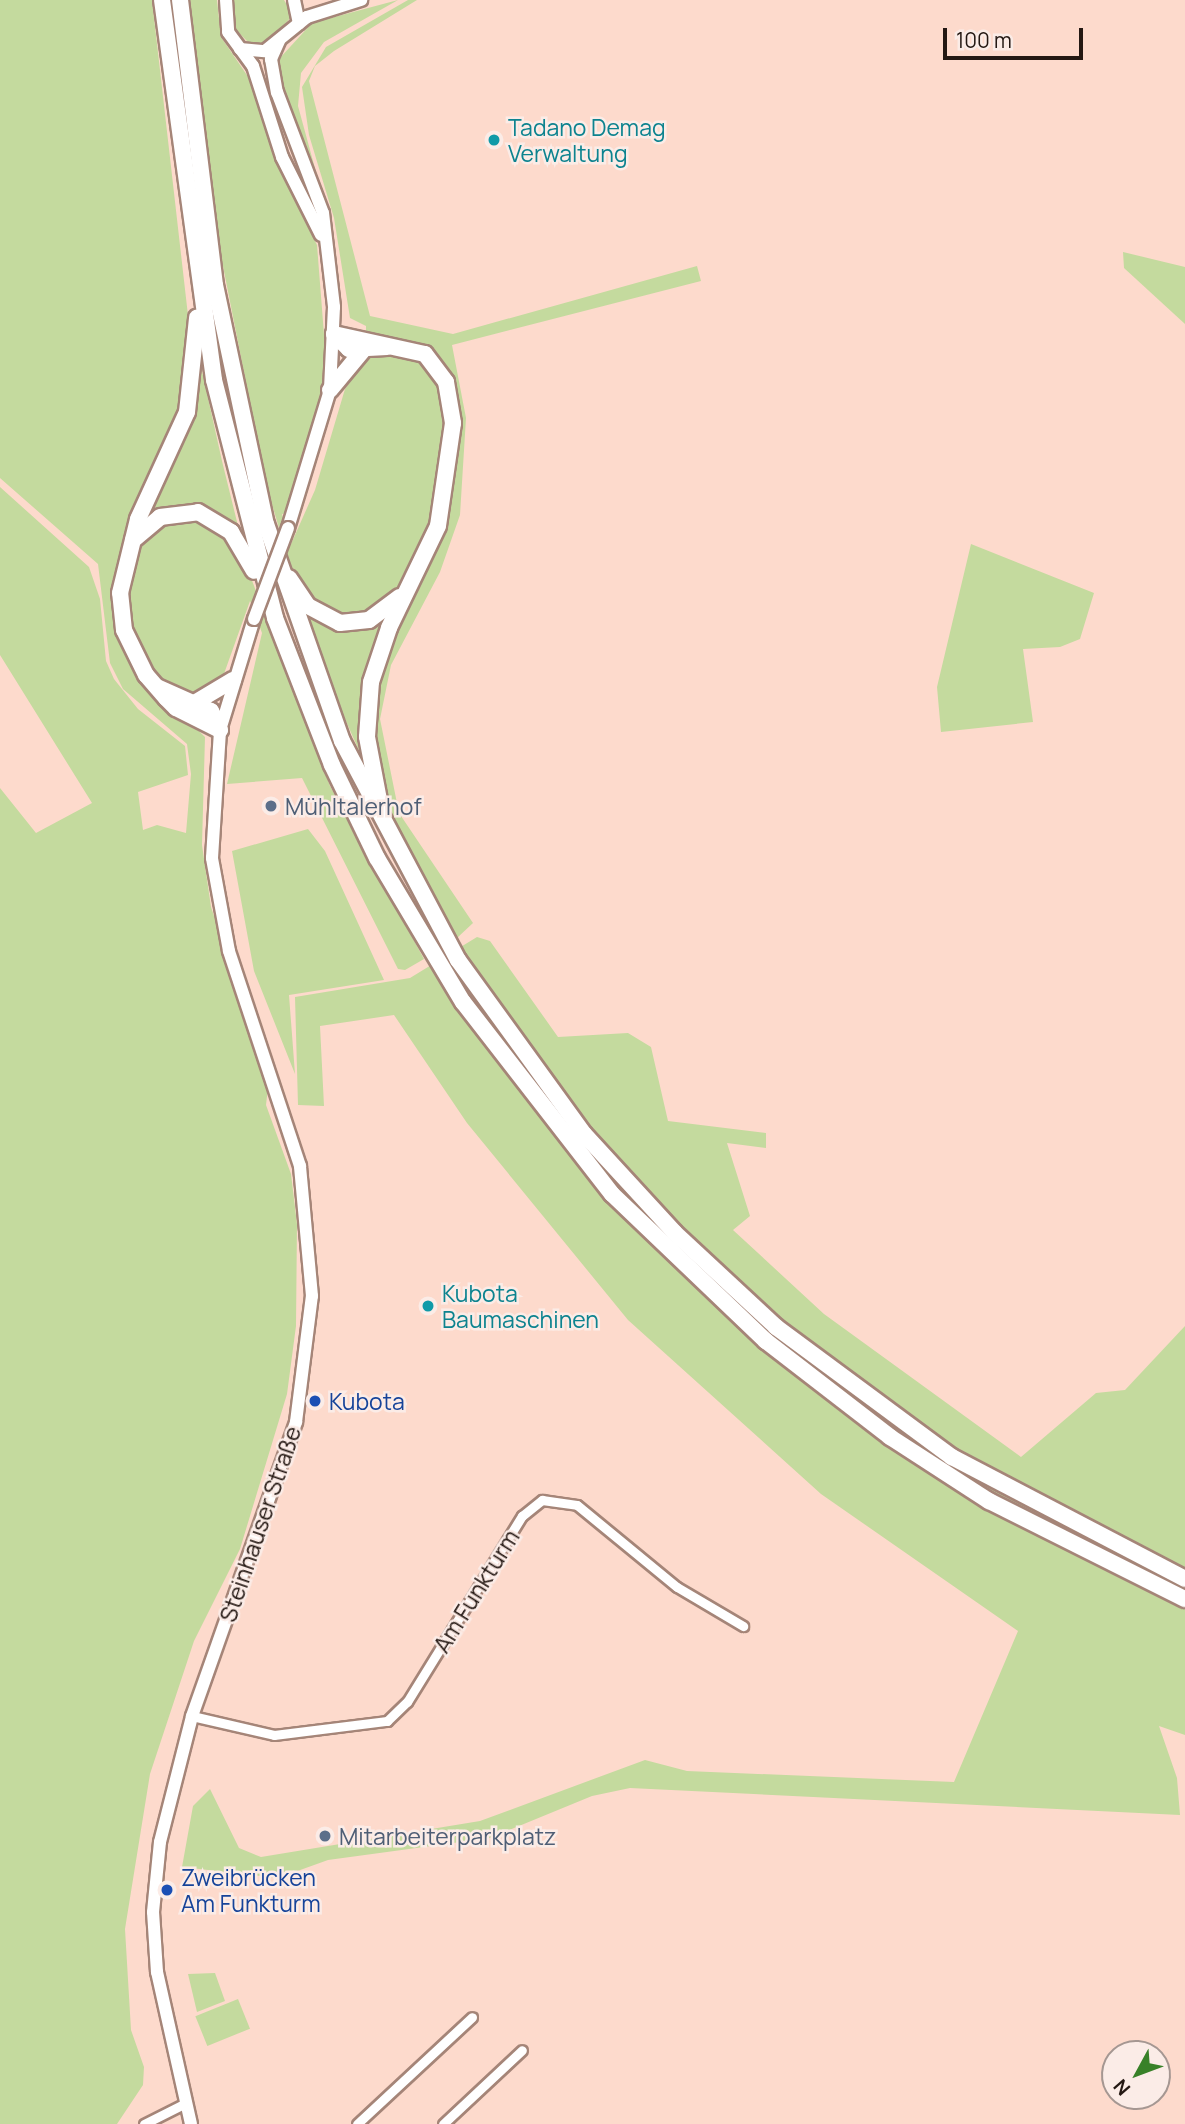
<!DOCTYPE html>
<html>
<head>
<meta charset="utf-8">
<style>
  body { margin:0 }
  #map { position:relative; width:1185px; height:2124px; overflow:hidden; background:#fddacc; font-family:Manrope,sans-serif }
  div>[style] { position:absolute }
  .green>* { inset:0; background:#c4da9e; transform-origin:0 0 }
  .roads { filter:drop-shadow(2px 0 #a58578) drop-shadow(-2px 0 #a58578) drop-shadow(0 2px #a58578) drop-shadow(0 -2px #a58578) }
  .minor>* { height:9px; margin:-4.5px; padding:0 4.5px; transform-origin:4.5px; border-radius:4.5px; background:#fff }
  .secondary>* { height:12px; margin:-6px; padding:0 6px; transform-origin:6px; border-radius:6px; background:#fff }
  .motorway>* { height:16px; margin:-8px; padding:0 8px; transform-origin:8px; border-radius:8px; background:#fff }
  .bridges { filter:drop-shadow(2px 0 #a58578) drop-shadow(-2px 0 #a58578) drop-shadow(0 2px #a58578) drop-shadow(0 -2px #a58578) }
  .secondary-bridge>* { height:12px; margin:-6px; padding:0 6px; transform-origin:6px; border-radius:6px; background:#fff }
  .dots>* { width:19px; height:19px; translate:-50% -50%; box-sizing:border-box; border:4px solid #fbece7; border-radius:50% }
  span { translate:-50% -50%; white-space:nowrap; text-align:center; line-height:1.15; -webkit-text-stroke:5px #fbece7; paint-order:stroke }
  .culture-label { font-size:23px; color:#0d838f }
  .left { translate:0 -50%; text-align:left }
  .service-label { font-size:23px; color:#4e5e75 }
  .transit-label { font-size:23px; color:#164399 }
  .street-label { font-size:23px; color:#241813 }
  .north { position:absolute; left:1101px; top:2040px; width:70px; height:70px; box-sizing:border-box; background:#fbece7; border:2px solid #a59792; border-radius:50%; rotate:229deg; font-size:19px; font-weight:700; line-height:28px; text-align:center; color:#241813 }
  .north::after { content:''; display:block; margin:auto; width:24px; height:32px; background:#388128; clip-path:polygon(50% 0,100% 100%,50% 72%,0 100%) }
  .scale { position:absolute; left:943px; top:28px; width:140px; height:32px; box-sizing:border-box; border:4px solid #241813; border-top:0; padding-left:9px; font-size:21px; line-height:24px; white-space:nowrap; color:#241813; -webkit-text-stroke:5px #fbece7; paint-order:stroke }
</style>
</head>
<body>
<div id="map">
  <div class="green">
    <div style="clip-path:polygon(0 0,152px 0,190px 333px,181px 416px,127px 532px,112px 582px,113px 607px,133px 667px,205px 737px,202px 845px,211px 907px,269px 1079px,266px 1105px,291px 1174px,297px 1224px,296px 1326px,287px 1394px,240px 1549px,194px 1641px,150px 1774px,125px 1929px,131px 2030px,144px 2067px,143px 2085px,117px 2124px,0 2124px,0 788px,36px 833px,92px 803px,0 655px,0 487px,89px 567px,100px 599px,106px 661px,114px 679px,138px 709px,185px 746px,188px 775px,138px 792px,143px 830px,157px 825px,186px 833px,191px 774px,187px 744px,123px 689px,110px 663px,98px 564px,0 478px)"></div>
    <div style="clip-path:polygon(190px 0,217px 0,221px 37px,253px 84px,282px 175px,317px 245px,326px 360px,320px 407px,288px 513px,282px 514px,291px 544px,315px 490px,345px 389px,368px 355px,415px 356px,432px 370px,443px 394px,447px 453px,427px 538px,392px 599px,365px 617px,324px 614px,294px 579px,266px 484px,219px 246px)"></div>
    <div style="clip-path:polygon(234px 0,284px 0,293px 15px,265px 46px,251px 45px,234px 28px)"></div>
    <div style="clip-path:polygon(398px 0,324px 42px,301px 73px,298px 106px,322px 194px,285px 98px,279px 59px,312px 23px)"></div>
    <div style="clip-path:polygon(408px 0,417px 0,334px 51px,315px 66px,309px 81px,370px 316px,453px 334px,697px 266px,701px 281px,452px 345px,466px 418px,460px 515px,440px 572px,391px 665px,380px 719px,399px 813px,473px 923px,457px 938px,397px 829px,372px 750px,377px 669px,452px 498px,456px 395px,446px 366px,431px 351px,411px 341px,366px 334px,366px 326px,350px 318px,334px 218px,309px 135px,302px 87px,326px 47px)"></div>
    <div style="clip-path:polygon(1123px 252px,1185px 267px,1185px 324px,1124px 268px)"></div>
    <div style="clip-path:polygon(200px 362px,222px 461px,240px 534px,217px 517px,142px 526px)"></div>
    <div style="clip-path:polygon(192px 514px,226px 532px,248px 570px,330px 786px,424px 959px,405px 970px,398px 969px,302px 778px,227px 784px,262px 633px,250px 601px,220px 685px,197px 698px,166px 687px,145px 660px,125px 601px,131px 557px,153px 526px)"></div>
    <div style="clip-path:polygon(971px 544px,1094px 593px,1080px 639px,1060px 647px,1023px 649px,1033px 722px,941px 732px,937px 687px)"></div>
    <div style="clip-path:polygon(306px 612px,386px 615px,364px 762px,326px 676px)"></div>
    <div style="clip-path:polygon(308px 829px,325px 851px,384px 980px,289px 995px,295px 1074px,254px 971px,232px 851px)"></div>
    <div style="clip-path:polygon(477px 937px,490px 941px,558px 1037px,628px 1033px,651px 1047px,668px 1121px,766px 1133px,766px 1148px,727px 1143px,750px 1216px,733px 1230px,824px 1314px,1021px 1457px,1096px 1393px,1125px 1390px,1185px 1326px,1185px 1735px,1159px 1726px,1177px 1778px,1180px 1815px,630px 1788px,592px 1796px,490px 1838px,328px 1860px,278px 1878px,182px 1867px,193px 1806px,210px 1789px,239px 1848px,261px 1857px,480px 1821px,645px 1760px,687px 1771px,954px 1782px,1018px 1631px,821px 1494px,628px 1320px,467px 1123px,394px 1015px,320px 1026px,324px 1106px,298px 1105px,295px 997px,410px 978px)"></div>
    <div style="clip-path:polygon(215px 1973px,225px 2001px,197px 2012px,188px 1974px)"></div>
    <div style="left:238px;top:1999px;width:32px;height:46px;rotate:68deg"></div>
  </div>
  <div class="roads">
    <div class="minor">
      <div style="left:192px;top:1716px;width:84px;rotate:13deg"></div>
      <div style="left:274px;top:1735px;width:114px;rotate:-7.1deg"></div>
      <div style="left:387px;top:1721px;width:28px;rotate:-44deg"></div>
      <div style="left:407px;top:1702px;width:219px;rotate:-58.3deg"></div>
      <div style="left:522px;top:1516px;width:26px;rotate:-39deg"></div>
      <div style="left:542px;top:1500px;width:35px;rotate:8deg"></div>
      <div style="left:577px;top:1505px;width:129px;rotate:39.4deg"></div>
      <div style="left:677px;top:1587px;width:77px;rotate:30.6deg"></div>
      <div style="left:144px;top:2124px;width:45px;rotate:-26.6deg"></div>
      <div style="left:357px;top:2124px;width:157px;rotate:-42.9deg"></div>
      <div style="left:443px;top:2124px;width:108px;rotate:-43.1deg"></div>
    </div>
    <div class="secondary">
      <div style="left:226px;top:0;width:32px;rotate:86deg"></div>
      <div style="left:228px;top:32px;width:42px;rotate:53.7deg"></div>
      <div style="left:253px;top:66px;width:96px;rotate:72.3deg"></div>
      <div style="left:282px;top:157px;width:87px;rotate:63.4deg"></div>
      <div style="left:294px;top:0;width:24px;rotate:78deg"></div>
      <div style="left:279px;top:41px;width:20px;rotate:114deg"></div>
      <div style="left:271px;top:59px;width:34px;rotate:80deg"></div>
      <div style="left:277px;top:92px;width:129px;rotate:69.2deg"></div>
      <div style="left:323px;top:213px;width:95px;rotate:83.3deg"></div>
      <div style="left:334px;top:307px;width:83px;rotate:92.8deg"></div>
      <div style="left:330px;top:390px;width:144px;rotate:106.9deg"></div>
      <div style="left:240px;top:49px;width:25px;rotate:5deg"></div>
      <div style="left:265px;top:51px;width:54px;rotate:-39deg"></div>
      <div style="left:307px;top:17px;width:57px;rotate:-17.5deg"></div>
      <div style="left:191px;top:2124px;width:156px;rotate:-102.6deg"></div>
      <div style="left:157px;top:1972px;width:60px;rotate:-93.8deg"></div>
      <div style="left:153px;top:1912px;width:70px;rotate:-84.3deg"></div>
      <div style="left:160px;top:1842px;width:130px;rotate:-75.7deg"></div>
      <div style="left:192px;top:1716px;width:312px;rotate:-70.5deg"></div>
      <div style="left:296px;top:1422px;width:127px;rotate:-82.8deg"></div>
      <div style="left:312px;top:1296px;width:131px;rotate:-95.3deg"></div>
      <div style="left:300px;top:1166px;width:226px;rotate:-108.3deg"></div>
      <div style="left:229px;top:951px;width:95px;rotate:-100.4deg"></div>
      <div style="left:212px;top:858px;width:128px;rotate:-86.4deg"></div>
      <div style="left:220px;top:730px;width:116px;rotate:-73deg"></div>
    </div>
    <div class="motorway">
      <div style="left:162px;top:0;width:384px;rotate:82.2deg"></div>
      <div style="left:214px;top:380px;width:246px;rotate:75.6deg"></div>
      <div style="left:275px;top:618px;width:158px;rotate:68.8deg"></div>
      <div style="left:332px;top:765px;width:103px;rotate:64.2deg"></div>
      <div style="left:377px;top:858px;width:168px;rotate:59.2deg"></div>
      <div style="left:463px;top:1002px;width:243px;rotate:52.2deg"></div>
      <div style="left:612px;top:1194px;width:213px;rotate:43.7deg"></div>
      <div style="left:766px;top:1341px;width:157px;rotate:37.7deg"></div>
      <div style="left:890px;top:1437px;width:118px;rotate:32.9deg"></div>
      <div style="left:989px;top:1501px;width:219px;rotate:26.6deg"></div>
      <div style="left:180px;top:0;width:287px;rotate:83deg"></div>
      <div style="left:215px;top:285px;width:244px;rotate:78deg"></div>
      <div style="left:266px;top:524px;width:230px;rotate:70.7deg"></div>
      <div style="left:342px;top:741px;width:248px;rotate:62.1deg"></div>
      <div style="left:458px;top:960px;width:215px;rotate:54.1deg"></div>
      <div style="left:584px;top:1134px;width:134px;rotate:47.4deg"></div>
      <div style="left:675px;top:1233px;width:138px;rotate:42.9deg"></div>
      <div style="left:776px;top:1327px;width:219px;rotate:36.5deg"></div>
      <div style="left:952px;top:1457px;width:263px;rotate:27.6deg"></div>
      <div style="left:334px;top:334px;width:93px;rotate:12.4deg"></div>
      <div style="left:425px;top:354px;width:35px;rotate:53deg"></div>
      <div style="left:446px;top:382px;width:42px;rotate:80.3deg"></div>
      <div style="left:453px;top:423px;width:104px;rotate:98.3deg"></div>
      <div style="left:438px;top:526px;width:113px;rotate:115.7deg"></div>
      <div style="left:389px;top:628px;width:57px;rotate:108.4deg"></div>
      <div style="left:371px;top:682px;width:55px;rotate:94.2deg"></div>
      <div style="left:367px;top:737px;width:69px;rotate:79.2deg"></div>
      <div style="left:334px;top:334px;width:21px;rotate:45deg"></div>
      <div style="left:349px;top:349px;width:38px;rotate:-3deg"></div>
      <div style="left:330px;top:390px;width:53px;rotate:-50.3deg"></div>
      <div style="left:133px;top:540px;width:35px;rotate:-40deg"></div>
      <div style="left:160px;top:517px;width:38px;rotate:-7deg"></div>
      <div style="left:198px;top:512px;width:39px;rotate:31deg"></div>
      <div style="left:231px;top:532px;width:45px;rotate:59.5deg"></div>
      <div style="left:289px;top:578px;width:34px;rotate:56deg"></div>
      <div style="left:308px;top:606px;width:36px;rotate:28deg"></div>
      <div style="left:340px;top:623px;width:29px;rotate:-6deg"></div>
      <div style="left:369px;top:620px;width:38px;rotate:-37deg"></div>
      <div style="left:157px;top:687px;width:59px;rotate:24deg"></div>
      <div style="left:211px;top:711px;width:21px;rotate:65deg"></div>
      <div style="left:220px;top:730px;width:49px;rotate:-153.4deg"></div>
      <div style="left:176px;top:708px;width:14px;rotate:-135deg"></div>
      <div style="left:166px;top:698px;width:30px;rotate:-131deg"></div>
      <div style="left:146px;top:675px;width:50px;rotate:-116.1deg"></div>
      <div style="left:124px;top:630px;width:37px;rotate:-96deg"></div>
      <div style="left:120px;top:593px;width:76px;rotate:-76.3deg"></div>
      <div style="left:138px;top:519px;width:118px;rotate:-65.4deg"></div>
      <div style="left:187px;top:412px;width:95px;rotate:-83.9deg"></div>
      <div style="left:191px;top:705px;width:49px;rotate:-30.8deg"></div>
    </div>
  </div>
  <div class="bridges">
    <div class="secondary-bridge">
      <div style="left:254px;top:619px;width:97px;rotate:-69.5deg"></div>
    </div>
  </div>
  <div class="dots">
    <div style="left:494px;top:140px;background:#0f9aa8"></div>
    <div style="left:271px;top:806px;background:#5c6f8a"></div>
    <div style="left:428px;top:1306px;background:#0f9aa8"></div>
    <div style="left:315px;top:1401px;background:#1a4fb4"></div>
    <div style="left:325px;top:1836px;background:#5c6f8a"></div>
    <div style="left:167px;top:1890px;background:#1a4fb4"></div>
  </div>
  <div class="culture-label">
    <span class="left" style="left:508px;top:140px">Tadano Demag<br>Verwaltung</span>
    <span class="left" style="left:442px;top:1306px">Kubota<br>Baumaschinen</span>
  </div>
  <div class="service-label">
    <span class="left" style="left:285px;top:806px">Mühltalerhof</span>
    <span class="left" style="left:339px;top:1836px">Mitarbeiterparkplatz</span>
  </div>
  <div class="transit-label">
    <span class="left" style="left:329px;top:1401px">Kubota</span>
    <span class="left" style="left:181px;top:1890px">Zweibrücken<br>Am Funkturm</span>
  </div>
  <div class="street-label">
    <span style="left:260px;top:1524px;rotate:-71deg">Steinhauser Straße</span>
    <span style="left:476px;top:1591px;rotate:-58deg">Am Funkturm</span>
  </div>
  <div class="north">N</div>
  <div class="scale">100 m</div>
</div>
</body>
</html>
